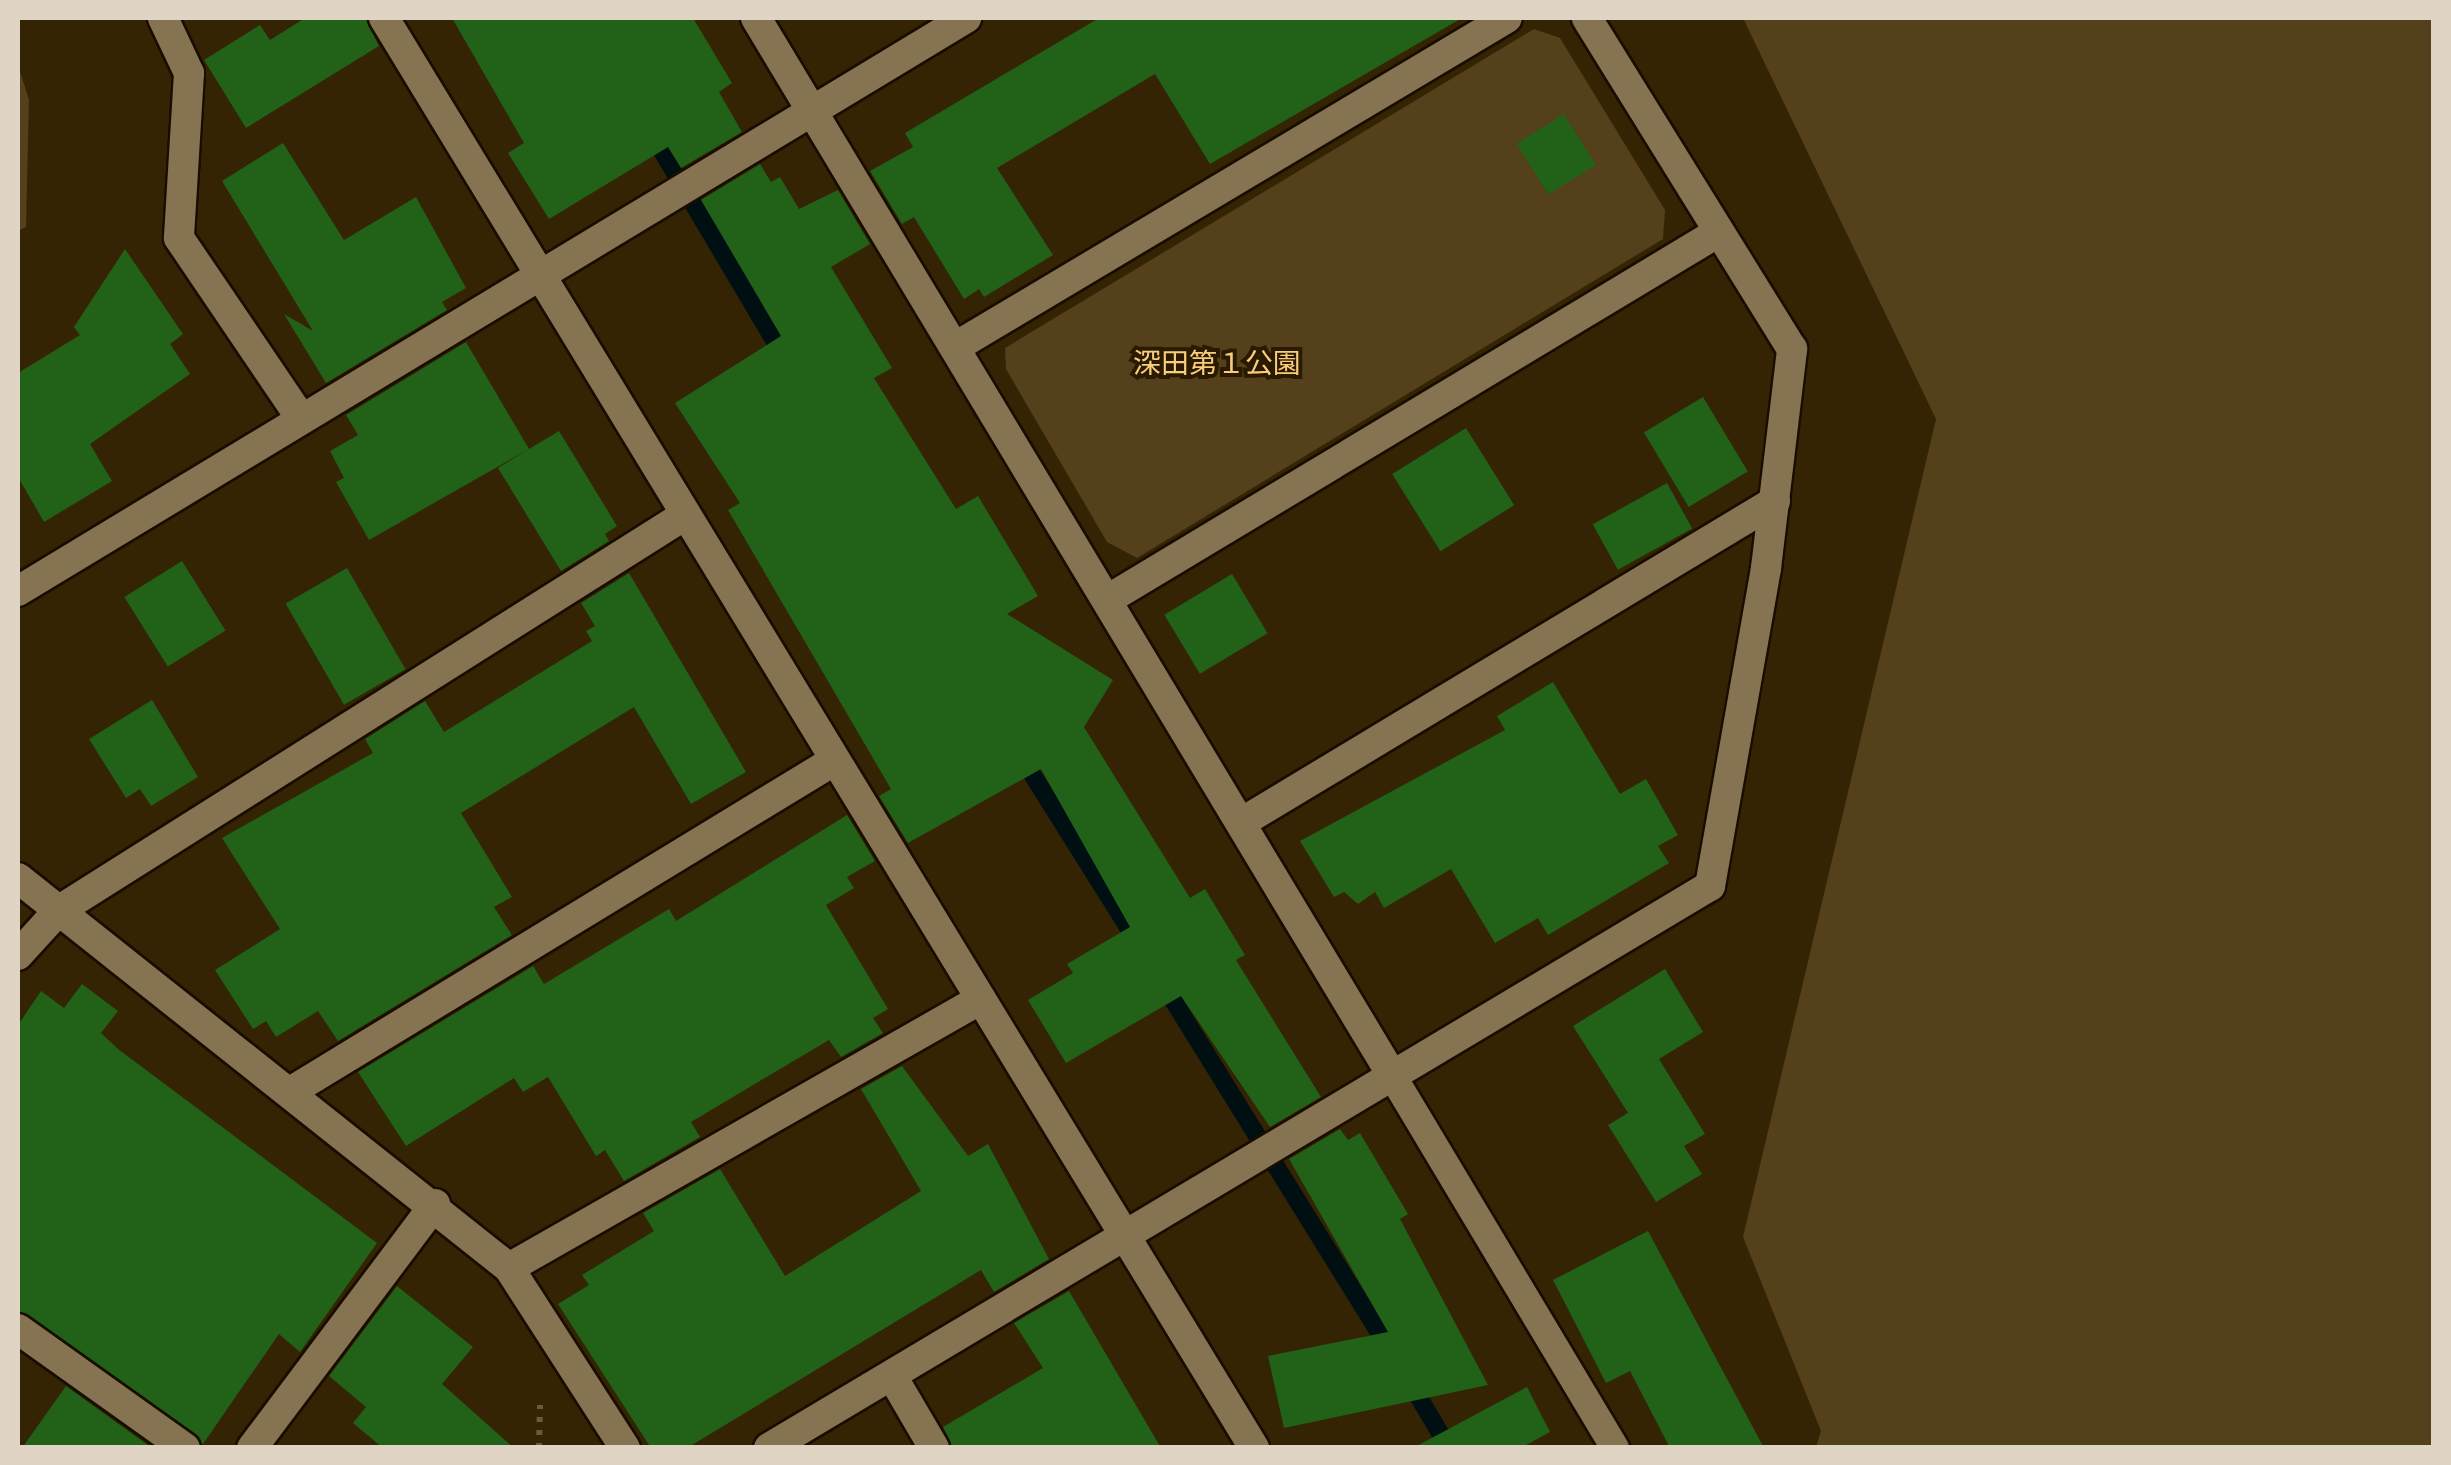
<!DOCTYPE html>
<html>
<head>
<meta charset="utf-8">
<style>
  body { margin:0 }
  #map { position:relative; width:2451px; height:1465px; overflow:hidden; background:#342403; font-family:"Fira Sans","Noto Sans JP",sans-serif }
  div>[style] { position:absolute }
  .green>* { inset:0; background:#54401a }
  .stream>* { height:18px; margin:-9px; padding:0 9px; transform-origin:9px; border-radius:9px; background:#001012 }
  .building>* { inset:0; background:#216118; transform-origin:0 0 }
  .path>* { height:6px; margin-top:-3px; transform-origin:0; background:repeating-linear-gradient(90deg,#695b3f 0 5px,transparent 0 13px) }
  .roads { filter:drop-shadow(2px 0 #190d00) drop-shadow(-2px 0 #190d00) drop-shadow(0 2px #190d00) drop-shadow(0 -2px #190d00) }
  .service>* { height:28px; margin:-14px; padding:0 14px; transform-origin:14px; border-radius:14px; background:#867352 }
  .minor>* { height:30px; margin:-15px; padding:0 15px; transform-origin:15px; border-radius:15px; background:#867352 }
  span { translate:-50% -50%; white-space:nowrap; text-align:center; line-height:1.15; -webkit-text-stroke:8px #2a1a00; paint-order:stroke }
  .park-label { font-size:28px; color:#f9cd7c }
  .frame { position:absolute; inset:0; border:20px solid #e0d5c4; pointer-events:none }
</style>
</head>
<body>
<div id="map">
  <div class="green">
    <div style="clip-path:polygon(1743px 18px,2433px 18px,2433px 1447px,1816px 1447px,1821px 1431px,1743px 1237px,1936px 419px)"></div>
    <div style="clip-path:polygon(1534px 29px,1560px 38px,1665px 210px,1663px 239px,1137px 558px,1107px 542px,1006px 369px,1005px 348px)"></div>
    <div style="clip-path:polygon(18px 65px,29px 100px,26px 227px,18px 231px)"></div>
  </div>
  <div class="stream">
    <div style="left:650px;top:131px;width:264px;rotate:59.3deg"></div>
    <div style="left:1020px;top:755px;width:224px;rotate:57.9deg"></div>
    <div style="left:1163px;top:984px;width:434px;rotate:58.2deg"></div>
    <div style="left:1408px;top:1379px;width:80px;rotate:59.3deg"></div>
  </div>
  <div class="building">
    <div style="clip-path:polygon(305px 18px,365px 18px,379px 46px,246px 128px,204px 60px,260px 25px,270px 40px)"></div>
    <div style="clip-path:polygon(452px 18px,693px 18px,732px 83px,719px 92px,742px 132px,681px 168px,668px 147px,549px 219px,508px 153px,524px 143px)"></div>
    <div style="clip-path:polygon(1099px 18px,1462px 18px,1210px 164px,1155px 74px,997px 168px,1053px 255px,984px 297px,979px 289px,964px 299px,914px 217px,902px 224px,870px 171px,913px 147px,905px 133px)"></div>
    <div style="left:1564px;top:114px;width:60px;height:56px;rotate:58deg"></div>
    <div style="clip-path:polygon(283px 143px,344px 240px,416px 197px,466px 288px,442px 302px,447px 310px,326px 383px,284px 314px,313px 331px,222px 181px)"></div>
    <div style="clip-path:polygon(760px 164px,771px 182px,780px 177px,799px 209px,838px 190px,870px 244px,831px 267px,892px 368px,874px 378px,956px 509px,978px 496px,1038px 596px,1007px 614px,1113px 680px,1084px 727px,1190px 898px,1205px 889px,1245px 955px,1236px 960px,1321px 1097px,1270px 1127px,1181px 996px,1066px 1063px,1028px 1000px,1073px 973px,1067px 964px,1130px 927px,1041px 769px,908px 843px,879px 796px,891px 789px,728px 510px,740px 503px,675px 403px,781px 336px,701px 200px)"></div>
    <div style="clip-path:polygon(125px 249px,183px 334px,170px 344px,190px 374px,90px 444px,112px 481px,44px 522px,18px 477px,18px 373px,80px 335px,74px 327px)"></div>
    <div style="clip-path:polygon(466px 342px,529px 449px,559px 431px,617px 526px,605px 534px,609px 541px,561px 571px,498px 468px,527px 450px,369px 540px,336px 482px,344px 478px,330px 451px,358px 435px,346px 415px)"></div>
    <div style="left:1703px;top:397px;width:87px;height:69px;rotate:59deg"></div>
    <div style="left:1466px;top:428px;width:91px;height:87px;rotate:58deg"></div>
    <div style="left:1667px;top:483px;width:52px;height:85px;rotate:61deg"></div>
    <div style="left:182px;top:561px;width:82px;height:68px;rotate:58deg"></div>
    <div style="left:347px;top:568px;width:117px;height:71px;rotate:60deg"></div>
    <div style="clip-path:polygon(629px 573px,746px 772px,691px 804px,634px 707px,461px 813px,512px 897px,494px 907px,512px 935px,338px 1041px,318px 1011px,276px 1037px,266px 1021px,253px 1029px,215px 970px,280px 929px,222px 838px,373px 753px,365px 739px,425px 701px,444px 732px,592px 641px,586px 631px,595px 626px,581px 603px)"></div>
    <div style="left:1232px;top:574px;width:69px;height:79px;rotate:59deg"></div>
    <div style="clip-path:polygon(1553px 682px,1620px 794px,1646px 779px,1678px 835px,1658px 846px,1669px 863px,1548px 935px,1538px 918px,1495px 943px,1451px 869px,1384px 908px,1375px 892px,1358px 904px,1344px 892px,1334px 897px,1300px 841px,1505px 730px,1497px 716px)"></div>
    <div style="clip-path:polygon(152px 700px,198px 777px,151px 806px,140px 789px,126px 798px,89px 739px)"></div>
    <div style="clip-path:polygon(847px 815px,875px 861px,847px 877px,854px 888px,826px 905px,888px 1009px,873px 1018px,883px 1033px,841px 1057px,829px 1040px,691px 1122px,700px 1137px,624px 1181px,605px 1150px,596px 1156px,548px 1077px,523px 1092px,514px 1078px,406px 1146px,358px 1072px,533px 966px,544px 984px,669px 909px,676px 921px)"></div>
    <div style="clip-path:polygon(1665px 969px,1703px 1032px,1659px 1059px,1705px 1134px,1684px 1146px,1702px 1174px,1656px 1202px,1608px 1125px,1628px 1113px,1573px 1026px)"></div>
    <div style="clip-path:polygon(82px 984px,118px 1011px,101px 1033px,118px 1049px,377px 1243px,300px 1352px,279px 1334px,203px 1444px,18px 1310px,18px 1025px,41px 991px,64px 1008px)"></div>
    <div style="clip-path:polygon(902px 1066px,968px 1156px,988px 1144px,1049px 1259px,994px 1292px,981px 1270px,687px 1448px,651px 1448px,558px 1304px,589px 1285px,582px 1275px,654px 1231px,643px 1213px,720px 1169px,785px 1276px,921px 1191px,861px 1089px)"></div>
    <div style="clip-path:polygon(1340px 1129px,1348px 1140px,1360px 1133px,1408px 1214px,1400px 1219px,1488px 1385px,1284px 1428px,1268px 1356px,1388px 1332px,1289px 1159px)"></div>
    <div style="clip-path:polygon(1648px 1231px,1764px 1448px,1670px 1448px,1630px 1371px,1606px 1383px,1553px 1280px)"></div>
    <div style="clip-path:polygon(397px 1286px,473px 1347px,442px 1384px,514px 1448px,383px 1448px,353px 1423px,366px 1407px,329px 1376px)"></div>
    <div style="clip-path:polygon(1069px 1291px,1161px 1448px,953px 1448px,943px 1427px,1043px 1368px,1014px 1323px)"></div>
    <div style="clip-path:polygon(66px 1386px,152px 1448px,22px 1448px)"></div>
    <div style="clip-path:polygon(1527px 1387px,1550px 1432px,1521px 1448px,1413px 1448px)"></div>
  </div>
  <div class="path">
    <div style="left:539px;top:1448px;width:43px;rotate:-88.7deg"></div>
  </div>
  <div class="roads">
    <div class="service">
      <div style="left:1393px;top:1077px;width:432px;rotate:59.1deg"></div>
    </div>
    <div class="minor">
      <div style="left:163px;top:18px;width:61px;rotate:64.7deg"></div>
      <div style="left:189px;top:73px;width:165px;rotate:93.5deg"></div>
      <div style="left:179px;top:238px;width:216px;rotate:55.9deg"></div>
      <div style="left:384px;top:18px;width:1674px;rotate:58.68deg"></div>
      <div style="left:756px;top:18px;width:1236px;rotate:58.97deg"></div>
      <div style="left:957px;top:346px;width:640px;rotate:-30.81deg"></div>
      <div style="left:18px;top:591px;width:1108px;rotate:-31.15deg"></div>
      <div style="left:1107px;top:600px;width:712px;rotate:-31.03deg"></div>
      <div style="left:1244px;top:821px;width:620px;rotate:-31.07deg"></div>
      <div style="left:18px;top:878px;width:627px;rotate:38.46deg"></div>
      <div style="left:509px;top:1268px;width:214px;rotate:57.2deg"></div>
      <div style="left:18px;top:955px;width:59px;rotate:-47.7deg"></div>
      <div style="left:58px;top:911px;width:742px;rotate:-32.28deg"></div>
      <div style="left:290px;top:1092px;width:638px;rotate:-31.35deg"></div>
      <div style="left:509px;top:1268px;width:543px;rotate:-29.68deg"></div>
      <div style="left:18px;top:1329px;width:205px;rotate:35.5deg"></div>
      <div style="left:892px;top:1376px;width:83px;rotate:59.7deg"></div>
      <div style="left:252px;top:1448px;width:305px;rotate:-53.1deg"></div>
      <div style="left:769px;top:1448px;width:1096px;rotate:-30.85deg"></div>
      <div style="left:1710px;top:886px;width:323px;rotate:-80deg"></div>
      <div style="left:1766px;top:568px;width:221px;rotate:-83.2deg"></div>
      <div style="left:1792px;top:349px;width:389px;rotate:-121.8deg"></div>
    </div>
  </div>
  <div class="park-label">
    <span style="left:1217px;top:364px">深田第１公園</span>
  </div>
  <div class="frame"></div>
</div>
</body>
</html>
